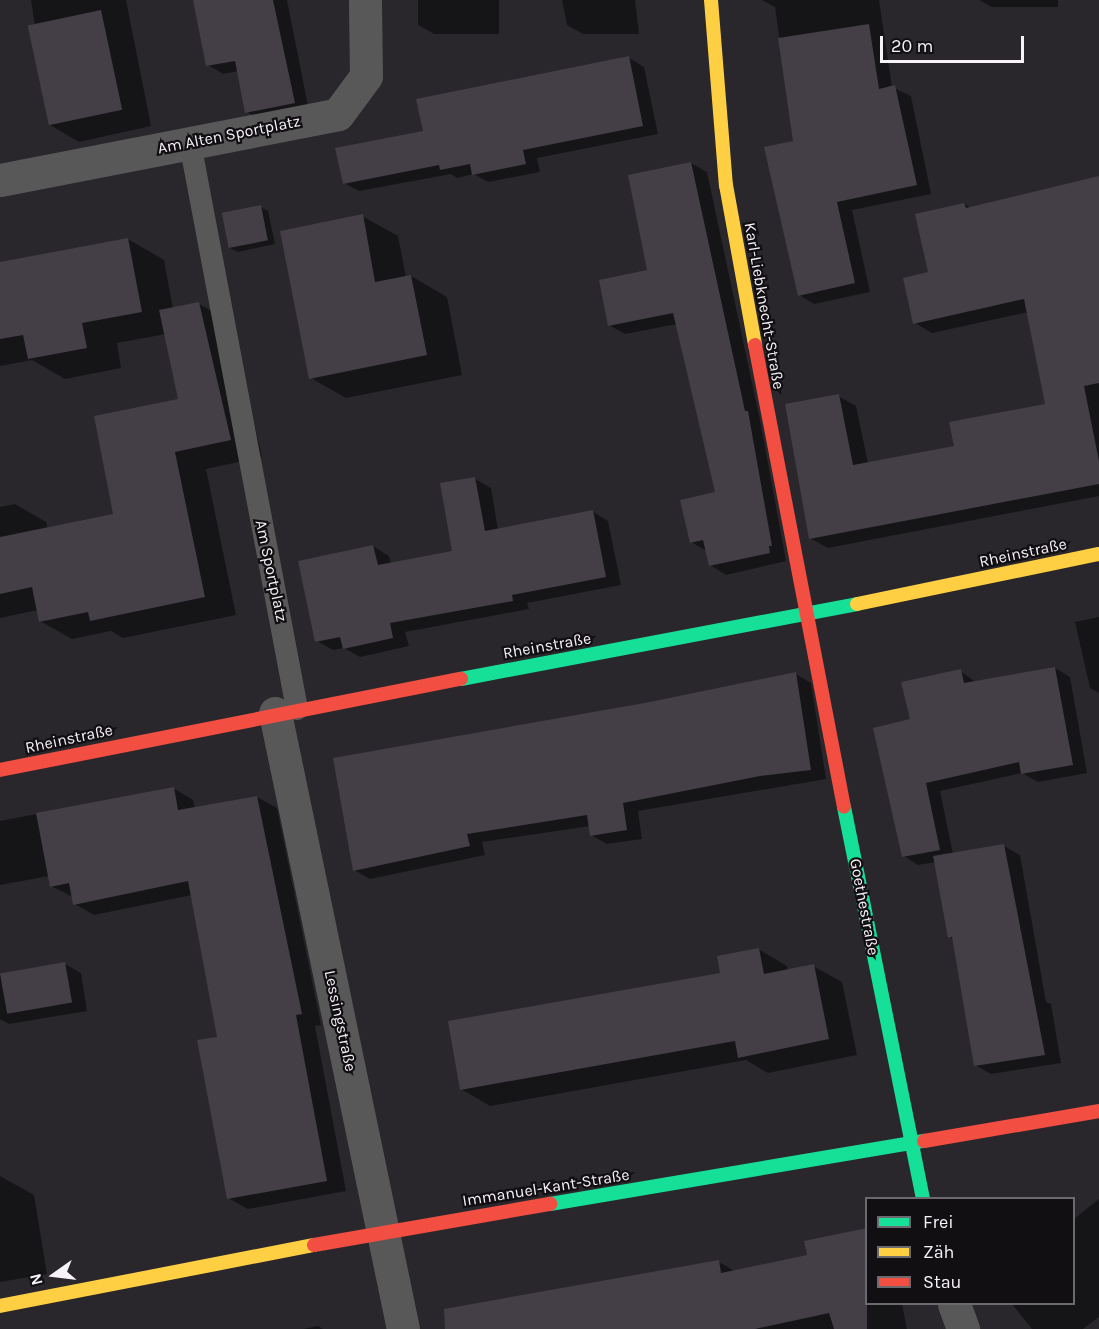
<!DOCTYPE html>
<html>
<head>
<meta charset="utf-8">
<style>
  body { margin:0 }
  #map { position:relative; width:1099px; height:1329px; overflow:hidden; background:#29272b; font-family:Karla,sans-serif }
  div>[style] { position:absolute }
  .shadow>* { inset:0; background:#0007 }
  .building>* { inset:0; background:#443e47; transform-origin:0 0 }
  .lane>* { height:22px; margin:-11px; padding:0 11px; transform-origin:11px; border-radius:11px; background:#595859 }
  .street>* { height:33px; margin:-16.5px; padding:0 16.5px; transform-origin:16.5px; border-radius:16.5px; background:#595859 }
  .fast>* { height:14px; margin:-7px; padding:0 7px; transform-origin:7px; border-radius:7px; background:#16e098 }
  .slow>* { height:14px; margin:-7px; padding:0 7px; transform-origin:7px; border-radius:7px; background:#ffcf43 }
  .jam>* { height:14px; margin:-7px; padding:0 7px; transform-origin:7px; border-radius:7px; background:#f24e42 }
  span { translate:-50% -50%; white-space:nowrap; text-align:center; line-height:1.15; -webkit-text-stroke:4.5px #120f13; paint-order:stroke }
  .street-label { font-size:16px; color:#f6f2f8 }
  .legend { position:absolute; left:865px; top:1197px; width:210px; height:108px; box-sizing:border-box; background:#120f13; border:2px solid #6d6a6f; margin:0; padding:8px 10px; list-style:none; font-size:18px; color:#f6f2f8 }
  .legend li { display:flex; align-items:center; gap:12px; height:30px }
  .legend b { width:30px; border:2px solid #6d6a6f }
  .north { position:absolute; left:24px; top:1245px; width:60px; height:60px; -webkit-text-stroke:4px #120f13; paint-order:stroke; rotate:256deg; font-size:16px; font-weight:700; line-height:24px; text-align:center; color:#f6f2f8 }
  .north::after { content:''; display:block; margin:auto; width:21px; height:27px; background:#f6f2f8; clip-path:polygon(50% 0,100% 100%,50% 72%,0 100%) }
  .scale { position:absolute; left:880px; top:36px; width:144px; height:27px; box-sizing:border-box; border:3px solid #f6f2f8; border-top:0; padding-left:8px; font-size:18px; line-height:21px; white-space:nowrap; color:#f6f2f8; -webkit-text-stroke:4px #120f13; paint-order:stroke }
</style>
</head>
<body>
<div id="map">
  <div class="shadow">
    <div style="clip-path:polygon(31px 0,126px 0,151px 126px,79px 142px,50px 125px)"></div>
    <div style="clip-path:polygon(195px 0,287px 0,309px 111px,262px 121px,247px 112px,239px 71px,223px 74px,208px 65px)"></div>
    <div style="clip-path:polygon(418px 0,499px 0,499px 34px,434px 34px,418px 25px)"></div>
    <div style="clip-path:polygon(562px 0,635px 0,639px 34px,583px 34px,567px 25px)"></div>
    <div style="clip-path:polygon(762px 0,879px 0,892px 87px,911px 96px,931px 194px,852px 210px,870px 292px,814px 304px,799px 295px,794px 143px,775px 7px)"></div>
    <div style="clip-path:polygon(979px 0,1058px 0,1058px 7px,992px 7px)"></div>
    <div style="clip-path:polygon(629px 58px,644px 67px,658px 134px,537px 158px,540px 172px,488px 182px,474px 174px,457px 178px,451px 174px,359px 191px,344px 183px)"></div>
    <div style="clip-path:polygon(691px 163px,707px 172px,760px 420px,786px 561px,726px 575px,710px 565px,707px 551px,691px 542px,717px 493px,677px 324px,625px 334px,609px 325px,649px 271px)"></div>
    <div style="clip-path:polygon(1099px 178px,1099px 496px,828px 548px,810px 538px,838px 396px,856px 406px,868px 463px,955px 447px,1046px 405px,1028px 312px,932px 333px,915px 323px,929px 274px,964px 204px,971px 208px)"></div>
    <div style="clip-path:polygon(260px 207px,268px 211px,275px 244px,238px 252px,230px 248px)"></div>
    <div style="clip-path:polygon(362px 216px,398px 236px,406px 277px,411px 276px,447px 297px,462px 375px,346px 398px,311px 378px)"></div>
    <div style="clip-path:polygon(128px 239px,164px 260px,173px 309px,199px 304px,231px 322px,262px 457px,206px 469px,236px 615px,123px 638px,111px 631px,72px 639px,40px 621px,38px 610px,0 618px,0 507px,15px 504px,46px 522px,48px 529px,115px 515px,180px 400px,166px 334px,117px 343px,121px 368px,65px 379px,32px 360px,0 366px,0 264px)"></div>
    <div style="clip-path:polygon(475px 479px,491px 488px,498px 530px,592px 511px,608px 521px,621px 585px,527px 603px,529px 609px,405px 632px,409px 646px,360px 657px,344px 648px,333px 650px,317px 641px,373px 546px,389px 556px,391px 564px,453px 553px)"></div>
    <div style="clip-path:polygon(1099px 617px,1099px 693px,1090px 688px,1075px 622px)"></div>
    <div style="clip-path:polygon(1055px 668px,1070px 677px,1087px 773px,1038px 782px,1022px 773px,940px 791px,953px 854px,1004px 846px,1020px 855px,1046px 1002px,1051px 1004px,1061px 1063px,991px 1074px,975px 1065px,954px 940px,949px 937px,936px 862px,918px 865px,904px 856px,912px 721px,960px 671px,976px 682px)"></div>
    <div style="clip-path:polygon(796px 674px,811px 683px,826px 779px,638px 811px,642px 839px,607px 844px,591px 835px,590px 826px,482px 842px,485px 855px,370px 879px,354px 870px,650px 704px)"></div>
    <div style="clip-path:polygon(173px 788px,193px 800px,195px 809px,257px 797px,277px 808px,321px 1025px,315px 1026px,346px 1191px,248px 1209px,228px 1198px,218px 1038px,192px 895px,94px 915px,75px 904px,73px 897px,51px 886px,49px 876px,0 885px,0 821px)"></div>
    <div style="clip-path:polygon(758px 949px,787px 966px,788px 971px,813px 966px,842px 982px,857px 1055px,768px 1073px,746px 1060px,490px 1106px,461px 1089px,722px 974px)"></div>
    <div style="clip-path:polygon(65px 964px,81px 973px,87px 1011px,9px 1024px,0 1019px,0 975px)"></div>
    <div style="clip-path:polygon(0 1176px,34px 1195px,47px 1274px,0 1282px)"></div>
    <div style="clip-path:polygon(1099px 1199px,1099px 1317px,1083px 1329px,1032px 1329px,1012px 1304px,1074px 1304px,1074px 1219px)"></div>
    <div style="clip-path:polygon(719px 1262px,736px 1272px,866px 1304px,902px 1304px,907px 1329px,513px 1329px)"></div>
    <div style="clip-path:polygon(318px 1326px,323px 1329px,303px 1329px)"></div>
  </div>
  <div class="building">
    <div style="clip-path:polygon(193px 0,273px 0,295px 103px,245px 113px,235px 61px,206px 66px)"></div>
    <div style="left:101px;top:10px;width:102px;height:75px;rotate:78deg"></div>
    <div style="clip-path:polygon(869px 24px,879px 89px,895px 85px,917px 185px,837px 202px,855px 283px,798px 296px,764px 147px,793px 141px,778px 38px)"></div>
    <div style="clip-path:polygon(629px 56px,643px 126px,523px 150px,526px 164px,472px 175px,470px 164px,440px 170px,439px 165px,343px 184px,335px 148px,423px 131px,416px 99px)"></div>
    <div style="clip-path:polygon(691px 162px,745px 411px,748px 411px,772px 546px,769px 546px,770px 553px,709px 566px,703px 540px,690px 543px,680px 500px,715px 492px,673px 313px,608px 326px,599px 280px,647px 270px,628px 175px)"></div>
    <div style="clip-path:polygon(1099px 176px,1099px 383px,1084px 386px,1099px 461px,1099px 484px,809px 539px,785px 404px,839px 394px,853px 465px,954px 446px,949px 422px,1045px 404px,1024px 299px,913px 324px,903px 278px,928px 272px,915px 214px,964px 203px,966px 208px)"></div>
    <div style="left:261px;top:205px;width:36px;height:40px;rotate:79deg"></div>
    <div style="clip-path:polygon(363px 214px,375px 282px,411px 275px,427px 355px,309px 379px,280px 231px)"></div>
    <div style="clip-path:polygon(128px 238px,142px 312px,82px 323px,87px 348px,28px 359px,23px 335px,0 339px,0 262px)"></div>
    <div style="clip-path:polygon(199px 302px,231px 440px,175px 452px,205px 597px,90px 621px,88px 612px,39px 622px,32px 587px,0 594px,0 537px,113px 514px,94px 416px,178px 399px,159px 310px)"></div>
    <div style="clip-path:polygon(475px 477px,485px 531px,593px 510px,606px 577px,512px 595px,513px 601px,390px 623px,393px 638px,343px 649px,340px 637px,315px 642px,298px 561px,373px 545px,378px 565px,452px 551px,440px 483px)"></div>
    <div style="clip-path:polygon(1055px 667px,1073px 765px,1021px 774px,1019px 762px,926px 783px,940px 850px,902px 857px,873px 728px,910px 719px,901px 682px,961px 669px,964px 683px)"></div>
    <div style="clip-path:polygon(796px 672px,811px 770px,760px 776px,623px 803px,627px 830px,590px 836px,587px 815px,467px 834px,470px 846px,353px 871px,333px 758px,650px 702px)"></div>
    <div style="clip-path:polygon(174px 787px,178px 810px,257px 796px,302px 1014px,296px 1015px,327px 1181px,227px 1199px,197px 1040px,217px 1037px,188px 881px,73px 905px,69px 883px,50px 887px,36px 813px)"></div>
    <div style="clip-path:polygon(1004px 844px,1045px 1055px,974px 1066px,952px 937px,948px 938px,933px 856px)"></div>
    <div style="clip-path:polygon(759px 948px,764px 974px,814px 964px,829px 1039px,738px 1058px,735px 1041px,460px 1090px,448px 1021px,720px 973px,717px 956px)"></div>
    <div style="left:65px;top:962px;width:41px;height:66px;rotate:80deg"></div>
    <div style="clip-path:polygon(867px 1228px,867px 1329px,834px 1329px,829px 1313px,755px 1329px,445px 1329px,444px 1309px,719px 1260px,721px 1273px,807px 1255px,804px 1241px)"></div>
  </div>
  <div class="lane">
    <div style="left:190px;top:143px;width:576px;rotate:79.29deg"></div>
  </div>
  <div class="street">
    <div style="left:0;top:180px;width:344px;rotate:-11deg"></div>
    <div style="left:338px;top:114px;width:47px;rotate:-53.6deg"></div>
    <div style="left:366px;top:76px;width:76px;rotate:-90.8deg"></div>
    <div style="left:275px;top:713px;width:629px;rotate:78.26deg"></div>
    <div style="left:954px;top:1304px;width:27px;rotate:70deg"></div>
  </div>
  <div class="fast">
    <div style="left:461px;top:679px;width:403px;rotate:-10.7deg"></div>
    <div style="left:844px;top:807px;width:399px;rotate:78.6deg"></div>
    <div style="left:550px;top:1204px;width:379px;rotate:-9.6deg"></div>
  </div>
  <div class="slow">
    <div style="left:711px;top:0;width:186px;rotate:85.4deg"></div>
    <div style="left:726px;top:185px;width:163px;rotate:79.7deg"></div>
    <div style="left:857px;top:604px;width:247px;rotate:-11.7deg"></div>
    <div style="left:0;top:1306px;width:320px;rotate:-11deg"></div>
  </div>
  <div class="jam">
    <div style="left:755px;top:345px;width:470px;rotate:79.1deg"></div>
    <div style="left:0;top:770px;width:470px;rotate:-11.2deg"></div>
    <div style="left:924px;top:1141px;width:178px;rotate:-9.7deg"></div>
    <div style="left:314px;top:1245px;width:240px;rotate:-9.9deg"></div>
  </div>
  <div class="street-label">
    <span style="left:229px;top:135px;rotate:-11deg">Am Alten Sportplatz</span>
    <span style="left:764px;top:306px;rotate:80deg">Karl-Liebknecht-Straße</span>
    <span style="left:1023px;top:553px;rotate:-12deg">Rheinstraße</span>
    <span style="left:271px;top:571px;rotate:78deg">Am Sportplatz</span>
    <span style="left:547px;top:646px;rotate:-10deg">Rheinstraße</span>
    <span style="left:69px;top:739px;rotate:-12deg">Rheinstraße</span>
    <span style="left:864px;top:907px;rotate:79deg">Goethestraße</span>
    <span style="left:340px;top:1021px;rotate:78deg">Lessingstraße</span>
    <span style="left:546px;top:1188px;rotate:-9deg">Immanuel-Kant-Straße</span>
  </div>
  <ul class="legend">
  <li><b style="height:8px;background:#16e098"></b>Frei</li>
  <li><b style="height:8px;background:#ffcf43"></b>Zäh</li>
  <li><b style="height:8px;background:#f24e42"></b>Stau</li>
  </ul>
  <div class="north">N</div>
  <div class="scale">20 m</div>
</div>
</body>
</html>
